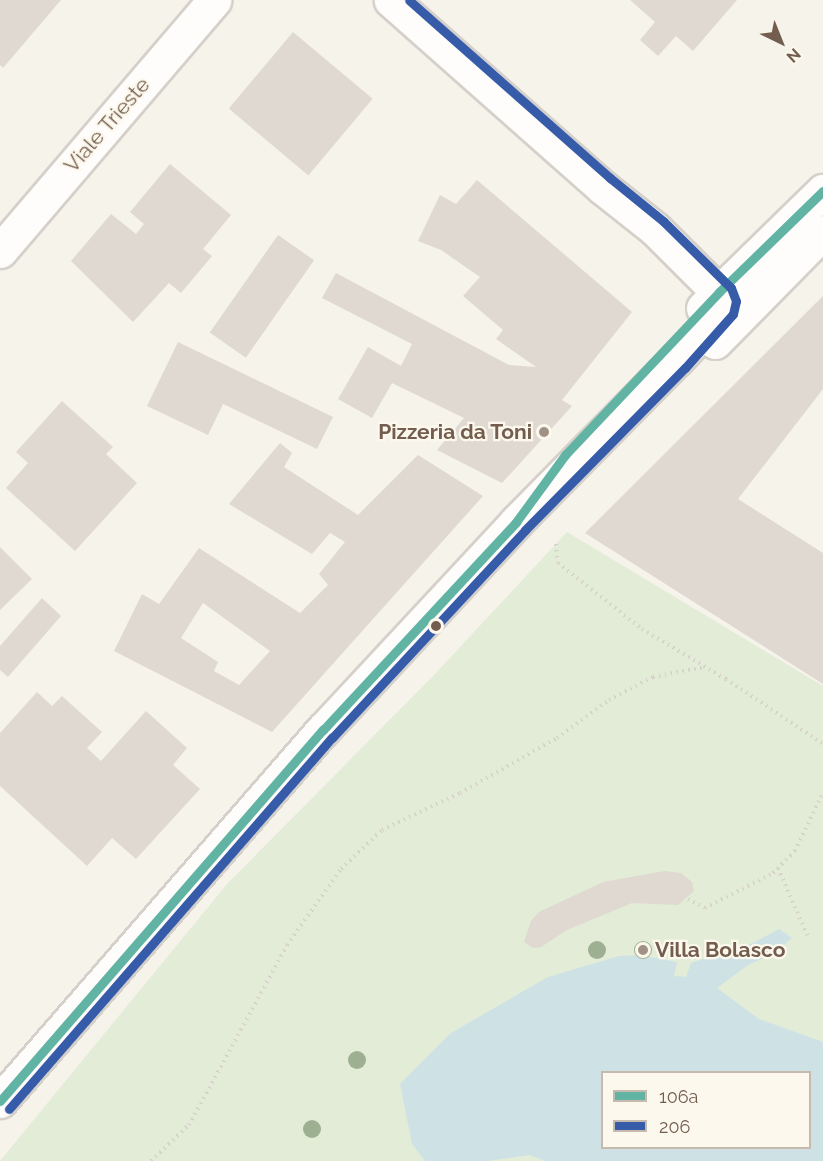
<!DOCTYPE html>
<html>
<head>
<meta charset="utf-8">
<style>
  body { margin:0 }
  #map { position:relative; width:823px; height:1161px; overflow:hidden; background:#f6f3eb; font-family:Raleway,sans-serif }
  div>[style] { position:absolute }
  .green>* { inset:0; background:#e2ecd7 }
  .water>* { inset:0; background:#cee2e5 }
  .building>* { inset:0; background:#dfd9d1; transform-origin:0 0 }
  .path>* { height:4px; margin-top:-2px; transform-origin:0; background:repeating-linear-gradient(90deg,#d7d1cb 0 1.5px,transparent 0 6px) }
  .roads { filter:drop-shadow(2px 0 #d5d0c9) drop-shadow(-2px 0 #d5d0c9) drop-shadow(0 2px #d5d0c9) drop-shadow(0 -2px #d5d0c9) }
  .street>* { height:33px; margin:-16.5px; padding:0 16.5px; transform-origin:16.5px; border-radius:16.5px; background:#fefdfc }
  .secondary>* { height:33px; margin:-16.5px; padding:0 16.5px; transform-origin:16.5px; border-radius:16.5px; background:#fefdfc }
  .bus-1>* { height:9px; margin:-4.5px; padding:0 4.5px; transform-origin:4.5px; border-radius:4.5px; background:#61b4a3 }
  .bus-2>* { height:9px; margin:-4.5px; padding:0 4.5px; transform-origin:4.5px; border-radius:4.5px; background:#365ba9 }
  .trees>* { width:18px; height:18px; margin:-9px; border-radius:50%; background:#9db192 }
  .dots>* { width:16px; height:16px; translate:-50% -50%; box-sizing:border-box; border:3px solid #fdf8ed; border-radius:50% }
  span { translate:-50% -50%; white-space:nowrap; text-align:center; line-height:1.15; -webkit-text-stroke:4.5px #fdf8ed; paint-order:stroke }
  .street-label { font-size:21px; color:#725d4e }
  .poi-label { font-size:21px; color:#725d4e; font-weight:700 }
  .right { translate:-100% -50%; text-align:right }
  .left { translate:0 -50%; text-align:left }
  .legend { position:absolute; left:601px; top:1071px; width:210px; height:78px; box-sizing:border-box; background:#fdf8ed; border:2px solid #c5baad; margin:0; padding:8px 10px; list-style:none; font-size:18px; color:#725d4e }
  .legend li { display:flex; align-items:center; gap:12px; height:30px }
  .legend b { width:30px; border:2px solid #c5baad }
  .north { position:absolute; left:751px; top:12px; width:60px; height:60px; -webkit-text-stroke:4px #fdf8ed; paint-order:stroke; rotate:137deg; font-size:16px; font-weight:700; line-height:24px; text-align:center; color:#725d4e }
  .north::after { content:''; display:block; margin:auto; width:21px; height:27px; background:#725d4e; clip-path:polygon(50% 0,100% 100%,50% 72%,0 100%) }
</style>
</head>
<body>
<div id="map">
  <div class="green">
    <div style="clip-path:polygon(evenodd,567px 532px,823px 686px,823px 1161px,0 1161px,227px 884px,435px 674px,567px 532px,602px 1072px,810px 1072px,810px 1148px,602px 1148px,602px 1072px)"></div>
  </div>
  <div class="water">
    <div style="clip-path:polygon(evenodd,779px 929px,792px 938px,775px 953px,748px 965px,717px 988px,759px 1019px,823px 1042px,823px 1161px,545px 1161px,530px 1155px,488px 1161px,425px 1161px,412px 1144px,400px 1084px,451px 1033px,548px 977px,619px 956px,639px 955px,677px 962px,674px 976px,686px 977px,691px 963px,753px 943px,779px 929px,602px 1072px,810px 1072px,810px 1148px,602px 1148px,602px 1072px)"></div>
  </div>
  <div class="building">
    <div style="clip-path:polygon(0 0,61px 0,3px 68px,0 65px)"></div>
    <div style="clip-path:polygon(630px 0,737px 0,693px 51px,676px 36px,658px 56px,640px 40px,655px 22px)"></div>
    <div style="left:293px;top:32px;width:104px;height:100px;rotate:40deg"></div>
    <div style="clip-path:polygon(170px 164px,231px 215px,203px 249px,212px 256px,181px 293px,169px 283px,133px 322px,71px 261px,111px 214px,136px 234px,144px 224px,130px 212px)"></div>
    <div style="clip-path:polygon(477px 180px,632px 312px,562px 400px,572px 406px,502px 483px,437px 450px,464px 418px,392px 383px,372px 418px,338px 399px,368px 347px,401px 366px,412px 344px,322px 298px,336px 273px,509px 365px,536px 367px,496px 339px,503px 330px,463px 296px,480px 277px,441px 250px,418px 241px,440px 195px,456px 204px)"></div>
    <div style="left:278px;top:235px;width:44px;height:119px;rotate:35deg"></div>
    <div style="clip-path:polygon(823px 296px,823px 389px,738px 499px,823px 553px,823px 684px,585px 533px)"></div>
    <div style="clip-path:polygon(178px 342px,333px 417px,317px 449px,223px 404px,208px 435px,147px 406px)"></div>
    <div style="clip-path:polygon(62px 401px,113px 447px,106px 454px,137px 483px,75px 551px,6px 488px,28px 463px,16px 452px)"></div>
    <div style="clip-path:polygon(evenodd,280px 443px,292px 453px,284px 467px,358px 515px,418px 455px,483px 496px,272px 732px,114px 651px,142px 594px,159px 604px,199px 548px,300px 613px,328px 585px,319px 574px,345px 542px,330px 533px,312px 554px,229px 504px,280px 443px,203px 603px,270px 651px,239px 685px,214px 671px,218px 662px,181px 638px,203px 603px)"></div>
    <div style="clip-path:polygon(0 547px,32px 579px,0 610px)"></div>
    <div style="clip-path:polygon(42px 598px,61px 616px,8px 677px,0 670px,0 646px)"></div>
    <div style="clip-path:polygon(37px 692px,52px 706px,62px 696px,102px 732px,87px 748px,101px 761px,146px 711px,187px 748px,173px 765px,200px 789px,136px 859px,112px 838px,87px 866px,0 786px,0 733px)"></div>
    <div style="clip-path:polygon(665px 871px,681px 873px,692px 882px,694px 891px,678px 905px,632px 903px,567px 930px,541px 947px,533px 948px,524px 942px,531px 921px,539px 912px,603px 882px)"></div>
  </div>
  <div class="path">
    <div style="left:556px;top:544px;width:19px;rotate:84deg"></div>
    <div style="left:558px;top:563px;width:107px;rotate:38.2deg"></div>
    <div style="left:642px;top:629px;width:98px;rotate:30.8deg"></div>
    <div style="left:726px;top:679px;width:117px;rotate:33.8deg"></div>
    <div style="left:778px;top:868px;width:75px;rotate:66.5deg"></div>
    <div style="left:688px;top:899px;width:19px;rotate:28deg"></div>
    <div style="left:705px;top:908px;width:76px;rotate:-27.2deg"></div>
    <div style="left:773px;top:873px;width:31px;rotate:-45deg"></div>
    <div style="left:795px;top:851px;width:65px;rotate:-64.6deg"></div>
    <div style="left:151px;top:1161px;width:52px;rotate:-43.5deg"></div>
    <div style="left:189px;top:1125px;width:205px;rotate:-61.4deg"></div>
    <div style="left:287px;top:945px;width:93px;rotate:-54.6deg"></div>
    <div style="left:341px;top:869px;width:57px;rotate:-43.6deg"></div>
    <div style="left:382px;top:830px;width:86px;rotate:-25.4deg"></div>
    <div style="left:460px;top:793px;width:112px;rotate:-29.6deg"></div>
    <div style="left:557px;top:738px;width:64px;rotate:-36.2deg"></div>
    <div style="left:609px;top:700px;width:50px;rotate:-27.6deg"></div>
    <div style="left:653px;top:677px;width:53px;rotate:-10.9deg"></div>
  </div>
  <div class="roads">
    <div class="street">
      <div style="left:0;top:251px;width:330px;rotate:-49.5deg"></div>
    </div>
    <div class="secondary">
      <div style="left:703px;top:308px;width:168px;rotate:-44.3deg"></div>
      <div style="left:715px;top:342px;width:154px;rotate:-45.5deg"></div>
      <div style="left:0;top:1101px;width:492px;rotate:-49deg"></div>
      <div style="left:323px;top:730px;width:284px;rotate:-47.1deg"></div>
      <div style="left:516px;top:522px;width:228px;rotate:-45.4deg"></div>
      <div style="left:676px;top:360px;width:57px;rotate:-46.4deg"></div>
      <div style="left:715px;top:319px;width:12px;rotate:-55deg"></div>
      <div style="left:722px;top:309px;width:7px;rotate:-74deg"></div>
      <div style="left:724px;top:302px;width:8px;rotate:-113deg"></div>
      <div style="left:721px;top:295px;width:93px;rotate:-135deg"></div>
      <div style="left:655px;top:229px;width:68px;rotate:-141.6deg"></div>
      <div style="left:602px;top:187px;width:282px;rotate:-138.5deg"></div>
    </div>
  </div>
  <div class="bus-1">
    <div style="left:0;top:1101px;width:492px;rotate:-49deg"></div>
    <div style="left:323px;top:730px;width:284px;rotate:-47.1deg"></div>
    <div style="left:516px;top:522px;width:83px;rotate:-53.8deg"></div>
    <div style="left:565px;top:455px;width:224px;rotate:-46.6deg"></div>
    <div style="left:719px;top:292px;width:145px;rotate:-44.2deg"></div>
  </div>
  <div class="bus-2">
    <div style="left:9px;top:1109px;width:492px;rotate:-49deg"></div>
    <div style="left:332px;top:738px;width:284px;rotate:-47.1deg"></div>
    <div style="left:525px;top:530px;width:228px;rotate:-45.4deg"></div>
    <div style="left:685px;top:368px;width:72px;rotate:-48.4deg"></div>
    <div style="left:733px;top:314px;width:13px;rotate:-77deg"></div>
    <div style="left:736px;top:301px;width:14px;rotate:-111deg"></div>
    <div style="left:731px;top:288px;width:95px;rotate:-135.4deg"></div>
    <div style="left:663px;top:221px;width:68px;rotate:-140.9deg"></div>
    <div style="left:610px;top:178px;width:268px;rotate:-138.5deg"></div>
  </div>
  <div class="trees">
    <div style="left:597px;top:950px"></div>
    <div style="left:643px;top:950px"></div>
    <div style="left:357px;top:1060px"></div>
    <div style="left:312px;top:1129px"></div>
  </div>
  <div class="dots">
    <div style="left:544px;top:432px;background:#a09285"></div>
    <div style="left:436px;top:626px;background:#725d4e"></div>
    <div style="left:643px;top:950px;background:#a09285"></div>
  </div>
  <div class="street-label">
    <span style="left:107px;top:125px;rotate:-49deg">Viale Trieste</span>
  </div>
  <div class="poi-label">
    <span class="right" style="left:532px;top:432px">Pizzeria da Toni</span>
    <span class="left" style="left:655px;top:950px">Villa Bolasco</span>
  </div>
  <ul class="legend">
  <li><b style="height:8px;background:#61b4a3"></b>106a</li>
  <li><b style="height:8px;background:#365ba9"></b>206</li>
  </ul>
  <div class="north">N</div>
</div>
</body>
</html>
